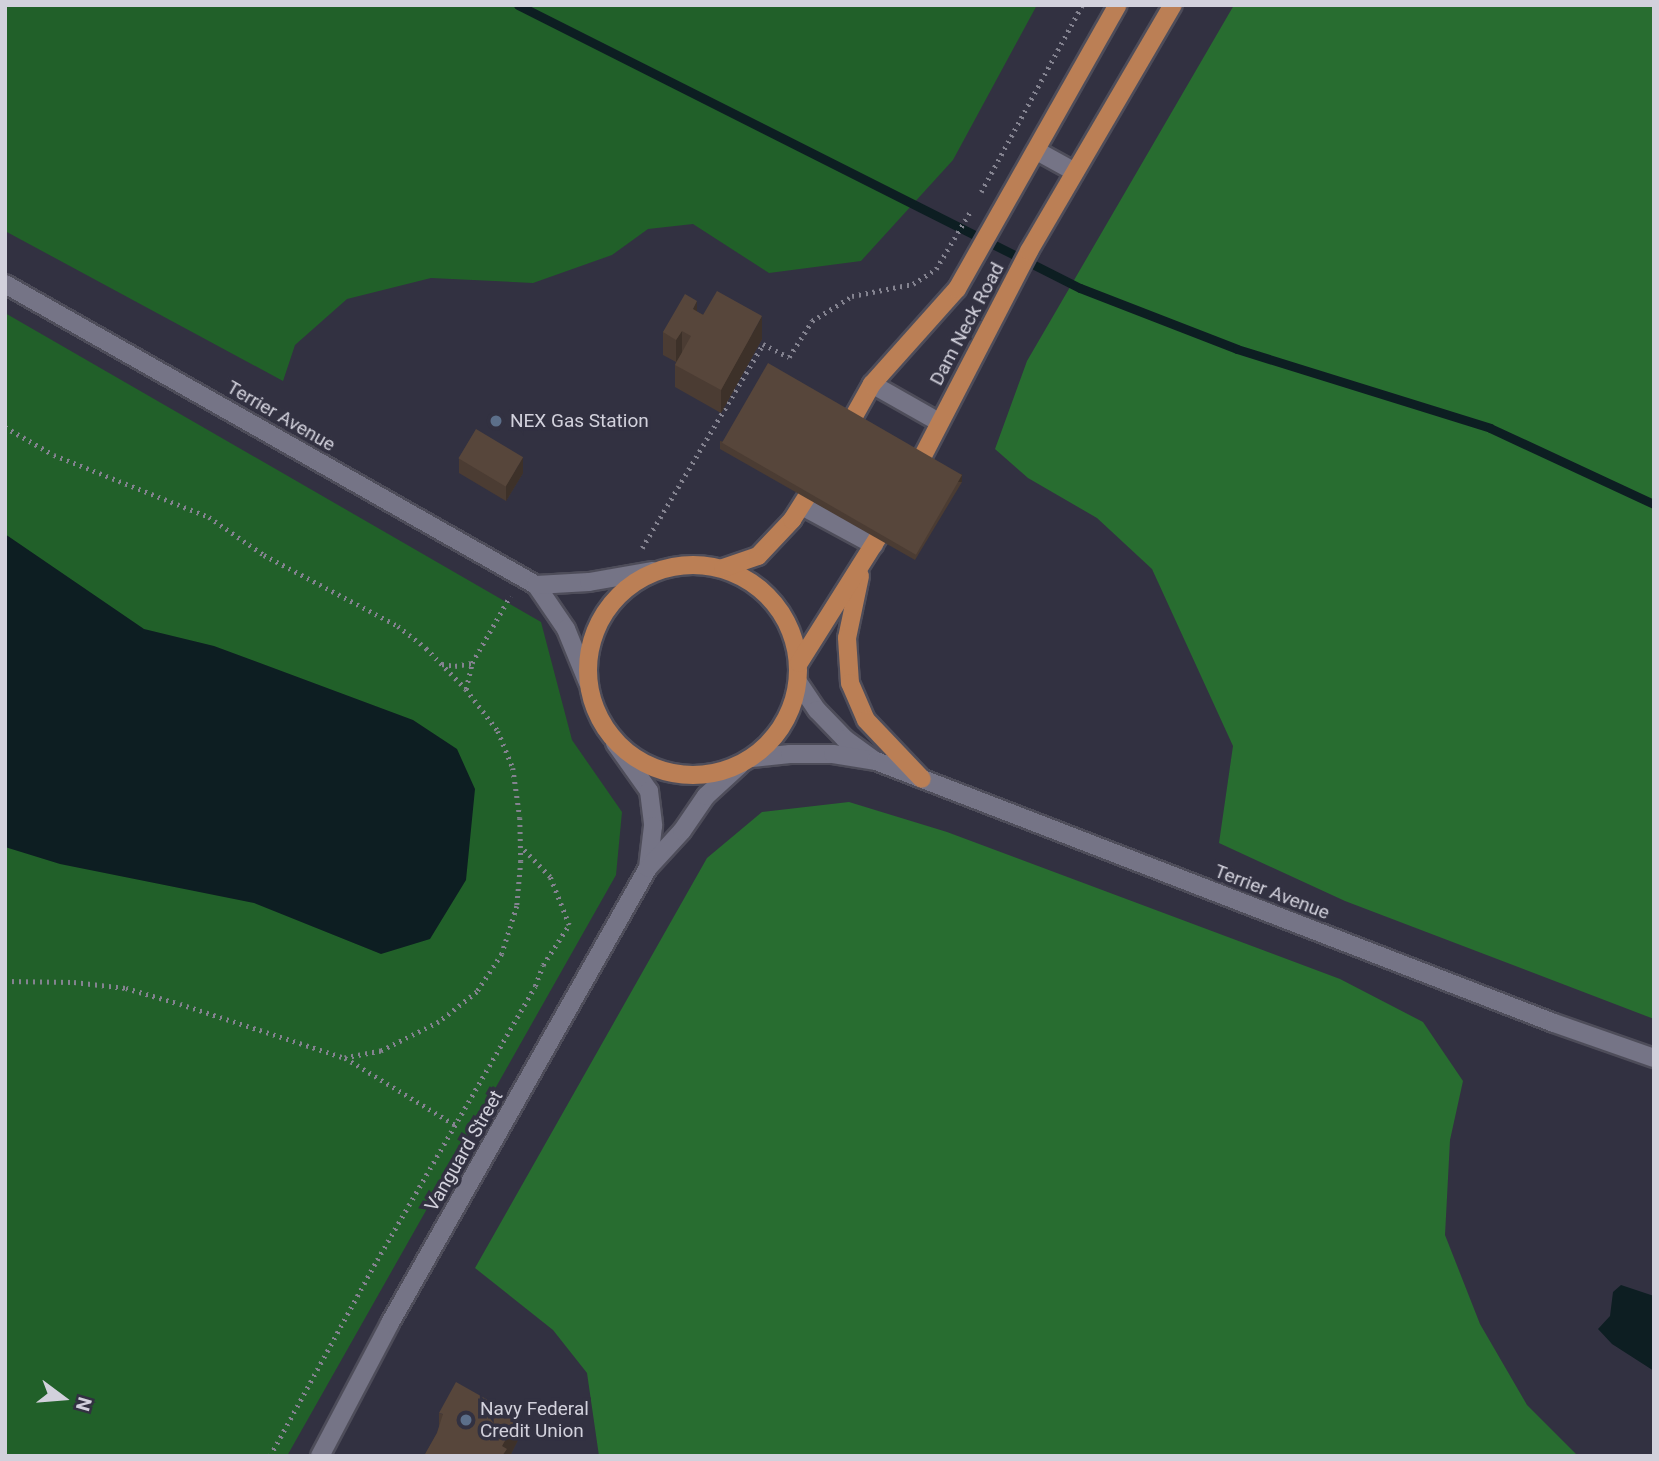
<!DOCTYPE html>
<html>
<head>
<meta charset="utf-8">
<style>
  body { margin:0 }
  #map { position:relative; width:1659px; height:1461px; overflow:hidden; background:#323141; font-family:Roboto,sans-serif }
  div>[style] { position:absolute }
  .green>* { inset:0; background:#216029 }
  .forest>* { inset:0; background:#286d30 }
  .water>* { inset:0; background:#0d1e22 }
  .stream>* { height:9px; margin:-4.5px; padding:0 4.5px; transform-origin:4.5px; border-radius:4.5px; background:#0d1e22 }
  .path>* { height:4.5px; margin-top:-2.25px; transform-origin:0; background:repeating-linear-gradient(90deg,#848390 0 2px,transparent 0 7px) }
  .roads { filter:drop-shadow(2px 0 #4e4d5a) drop-shadow(-2px 0 #4e4d5a) drop-shadow(0 2px #4e4d5a) drop-shadow(0 -2px #4e4d5a) }
  .minor>* { height:18px; margin:-9px; padding:0 9px; transform-origin:9px; border-radius:9px; background:#757486 }
  .major>* { height:18px; margin:-9px; padding:0 9px; transform-origin:9px; border-radius:9px; background:#bb7f55 }
  .major>.ring { margin:-9px; padding:0; box-sizing:content-box; background:none; border:18px solid #bb7f55; border-radius:50% }
  .wall>* { inset:0; background:#4b3c33 }
  .shaded-wall>* { inset:0; background:#3d3129; transform-origin:0 0 }
  .building>* { inset:0; background:#57463b; transform-origin:0 0 }
  .dots>* { width:19px; height:19px; translate:-50% -50%; box-sizing:border-box; border:4px solid #323141; border-radius:50% }
  span { translate:-50% -50%; white-space:nowrap; text-align:center; line-height:1.15; -webkit-text-stroke:7px #323141; paint-order:stroke }
  .street-label { font-size:19px; color:#d2d1dc }
  .poi-label { font-size:19px; color:#d2d1dc }
  .left { translate:0 -50%; text-align:left }
  .frame { position:absolute; inset:0; border:7px solid #d2d1dc; pointer-events:none }
  .north { position:absolute; left:28px; top:1363px; width:70px; height:70px; -webkit-text-stroke:5px #323141; paint-order:stroke; rotate:106deg; font-size:19px; font-weight:700; line-height:28px; text-align:center; color:#d2d1dc }
  .north::after { content:''; display:block; margin:auto; width:24px; height:32px; background:#d2d1dc; clip-path:polygon(50% 0,100% 100%,50% 72%,0 100%) }
</style>
</head>
<body>
<div id="map">
  <div class="green">
    <div style="clip-path:polygon(5px 5px,1037px 5px,953px 160px,861px 261px,769px 273px,693px 224px,648px 229px,612px 255px,533px 283px,431px 278px,347px 299px,295px 345px,283px 381px,5px 231px)"></div>
    <div style="clip-path:polygon(5px 313px,541px 622px,572px 740px,622px 812px,616px 875px,287px 1456px,5px 1456px)"></div>
  </div>
  <div class="forest">
    <div style="clip-path:polygon(1234px 5px,1654px 5px,1654px 1019px,1345px 901px,1219px 843px,1233px 746px,1152px 569px,1097px 518px,1028px 478px,995px 449px,1027px 361px)"></div>
    <div style="clip-path:polygon(849px 802px,947px 832px,1340px 979px,1423px 1022px,1463px 1081px,1450px 1140px,1445px 1235px,1480px 1324px,1527px 1405px,1578px 1456px,599px 1456px,587px 1373px,553px 1330px,475px 1268px,707px 858px,762px 812px)"></div>
  </div>
  <div class="water">
    <div style="clip-path:polygon(5px 534px,144px 629px,214px 646px,413px 720px,457px 749px,475px 789px,466px 880px,430px 939px,381px 954px,254px 903px,60px 864px,5px 847px)"></div>
    <div style="clip-path:polygon(1621px 1285px,1654px 1296px,1654px 1371px,1612px 1344px,1598px 1329px,1610px 1316px,1613px 1292px)"></div>
  </div>
  <div class="stream">
    <div style="left:518px;top:5px;width:629px;rotate:26.73deg"></div>
    <div style="left:1080px;top:288px;width:168px;rotate:21.2deg"></div>
    <div style="left:1237px;top:349px;width:265px;rotate:17.3deg"></div>
    <div style="left:1490px;top:428px;width:181px;rotate:24.9deg"></div>
  </div>
  <div class="path">
    <div style="left:981px;top:192px;width:213px;rotate:-61.6deg"></div>
    <div style="left:5px;top:427px;width:56px;rotate:29.7deg"></div>
    <div style="left:54px;top:455px;width:167px;rotate:21.8deg"></div>
    <div style="left:209px;top:517px;width:67px;rotate:34.6deg"></div>
    <div style="left:264px;top:555px;width:152px;rotate:27.9deg"></div>
    <div style="left:398px;top:626px;width:36px;rotate:38deg"></div>
    <div style="left:426px;top:648px;width:57px;rotate:45.7deg"></div>
    <div style="left:466px;top:689px;width:53px;rotate:52.7deg"></div>
    <div style="left:498px;top:731px;width:40px;rotate:68deg"></div>
    <div style="left:513px;top:768px;width:50px;rotate:82deg"></div>
    <div style="left:520px;top:818px;width:43px;rotate:88.7deg"></div>
    <div style="left:521px;top:861px;width:45px;rotate:95.1deg"></div>
    <div style="left:517px;top:906px;width:50px;rotate:107.4deg"></div>
    <div style="left:502px;top:954px;width:45px;rotate:123.3deg"></div>
    <div style="left:477px;top:992px;width:48px;rotate:141.7deg"></div>
    <div style="left:439px;top:1022px;width:65px;rotate:153.4deg"></div>
    <div style="left:381px;top:1051px;width:37px;rotate:169deg"></div>
    <div style="left:642px;top:548px;width:237px;rotate:-59.3deg"></div>
    <div style="left:763px;top:344px;width:29px;rotate:27deg"></div>
    <div style="left:789px;top:357px;width:43px;rotate:-57.4deg"></div>
    <div style="left:812px;top:321px;width:47px;rotate:-32deg"></div>
    <div style="left:852px;top:296px;width:62px;rotate:-11.1deg"></div>
    <div style="left:913px;top:284px;width:27px;rotate:-33deg"></div>
    <div style="left:936px;top:269px;width:66px;rotate:-59.2deg"></div>
    <div style="left:442px;top:664px;width:13px;rotate:9deg"></div>
    <div style="left:455px;top:666px;width:17px;rotate:-10deg"></div>
    <div style="left:472px;top:663px;width:77px;rotate:-60.4deg"></div>
    <div style="left:466px;top:689px;width:26px;rotate:-77deg"></div>
    <div style="left:5px;top:981px;width:69px;rotate:0.8deg"></div>
    <div style="left:74px;top:982px;width:52px;rotate:6.6deg"></div>
    <div style="left:126px;top:988px;width:56px;rotate:16.5deg"></div>
    <div style="left:180px;top:1004px;width:174px;rotate:18.1deg"></div>
    <div style="left:345px;top:1058px;width:129px;rotate:31.3deg"></div>
    <div style="left:270px;top:1456px;width:223px;rotate:-61.4deg"></div>
    <div style="left:377px;top:1260px;width:316px;rotate:-60deg"></div>
    <div style="left:535px;top:986px;width:22px;rotate:-69deg"></div>
    <div style="left:543px;top:965px;width:48px;rotate:-57deg"></div>
    <div style="left:569px;top:925px;width:52px;rotate:-111.6deg"></div>
    <div style="left:550px;top:877px;width:42px;rotate:-134deg"></div>
  </div>
  <div class="roads">
    <div class="minor">
      <div style="left:1037px;top:151px;width:43px;rotate:28.9deg"></div>
      <div style="left:5px;top:284px;width:610px;rotate:29.55deg"></div>
      <div style="left:536px;top:585px;width:53px;rotate:55.7deg"></div>
      <div style="left:566px;top:629px;width:58px;rotate:67.8deg"></div>
      <div style="left:872px;top:384px;width:77px;rotate:29.6deg"></div>
      <div style="left:802px;top:506px;width:82px;rotate:28.4deg"></div>
      <div style="left:536px;top:585px;width:53px;rotate:-3.2deg"></div>
      <div style="left:589px;top:582px;width:65px;rotate:-9.8deg"></div>
      <div style="left:798px;top:682px;width:34px;rotate:56deg"></div>
      <div style="left:817px;top:710px;width:40px;rotate:46deg"></div>
      <div style="left:845px;top:739px;width:34px;rotate:36deg"></div>
      <div style="left:615px;top:743px;width:59px;rotate:54.7deg"></div>
      <div style="left:649px;top:791px;width:35px;rotate:83deg"></div>
      <div style="left:653px;top:826px;width:42px;rotate:96.8deg"></div>
      <div style="left:752px;top:758px;width:38px;rotate:-6deg"></div>
      <div style="left:790px;top:754px;width:43px"></div>
      <div style="left:833px;top:754px;width:44px;rotate:9.2deg"></div>
      <div style="left:876px;top:761px;width:727px;rotate:21.13deg"></div>
      <div style="left:1554px;top:1023px;width:106px;rotate:19.3deg"></div>
      <div style="left:320px;top:1456px;width:150px;rotate:-62.2deg"></div>
      <div style="left:390px;top:1323px;width:523px;rotate:-60.45deg"></div>
      <div style="left:648px;top:868px;width:50px;rotate:-47.4deg"></div>
      <div style="left:682px;top:831px;width:42px;rotate:-55.6deg"></div>
      <div style="left:706px;top:796px;width:45px;rotate:-42.3deg"></div>
    </div>
    <div class="major">
      <div style="left:844px;top:434px;width:57px;rotate:-60.8deg"></div>
      <div style="left:872px;top:384px;width:127px;rotate:-48.2deg"></div>
      <div style="left:957px;top:289px;width:326px;rotate:-60.5deg"></div>
      <div style="left:914px;top:473px;width:250px;rotate:-62.6deg"></div>
      <div style="left:1029px;top:251px;width:285px;rotate:-59.7deg"></div>
      <div class="ring" style="left:588px;top:565px;width:192px;height:192px"></div>
      <div style="left:723px;top:568px;width:37px;rotate:-19deg"></div>
      <div style="left:758px;top:556px;width:50px;rotate:-46.6deg"></div>
      <div style="left:792px;top:520px;width:49px;rotate:-57.6deg"></div>
      <div style="left:860px;top:576px;width:63px;rotate:101.8deg"></div>
      <div style="left:847px;top:638px;width:45px;rotate:86.2deg"></div>
      <div style="left:850px;top:683px;width:40px;rotate:66.6deg"></div>
      <div style="left:866px;top:720px;width:81px;rotate:46.5deg"></div>
      <div style="left:799px;top:663px;width:169px;rotate:-57.8deg"></div>
    </div>
  </div>
  <div class="wall">
    <div style="clip-path:polygon(697px 312px,762px 339px,721px 413px,675px 387px,675px 365px,676px 362px,663px 355px,663px 332px)"></div>
    <div style="clip-path:polygon(720px 441px,962px 482px,915px 560px,720px 449px)"></div>
    <div style="clip-path:polygon(459px 458px,523px 473px,506px 501px,459px 473px)"></div>
    <div style="clip-path:polygon(439px 1413px,518px 1440px,510px 1456px,424px 1456px,437px 1433px,439px 1427px)"></div>
  </div>
  <div class="shaded-wall">
    <div style="clip-path:polygon(697px 301px,697px 323px,693px 309px)"></div>
    <div style="clip-path:polygon(762px 316px,762px 339px,721px 413px,721px 390px)"></div>
    <div style="clip-path:polygon(682px 331px,682px 353px,676px 362px,676px 340px)"></div>
    <div style="clip-path:polygon(523px 457px,523px 473px,506px 501px,506px 486px)"></div>
    <div style="left:962px;top:474px;width:8px;height:91px;rotate:90deg"></div>
    <div style="clip-path:polygon(518px 1417px,518px 1440px,510px 1456px,502px 1456px,502px 1446px)"></div>
  </div>
  <div class="building">
    <div style="clip-path:polygon(717px 291px,762px 316px,721px 390px,675px 365px,691px 336px,682px 331px,676px 340px,663px 332px,685px 294px,697px 301px,693px 309px,703px 315px)"></div>
    <div style="left:768px;top:363px;width:224px;height:92px;rotate:30deg"></div>
    <div style="left:476px;top:429px;width:55px;height:34px;rotate:31deg"></div>
    <div style="clip-path:polygon(456px 1382px,518px 1417px,502px 1446px,507px 1449px,502px 1456px,424px 1456px,437px 1433px,443px 1414px,439px 1413px)"></div>
  </div>
  <div class="dots">
    <div style="left:496px;top:421px;background:#5c6f8a"></div>
    <div style="left:466px;top:1420px;background:#5c6f8a"></div>
  </div>
  <div class="street-label">
    <span style="left:967px;top:324px;rotate:-62deg">Dam Neck Road</span>
    <span style="left:281px;top:416px;rotate:30deg">Terrier Avenue</span>
    <span style="left:1272px;top:892px;rotate:21deg">Terrier Avenue</span>
    <span style="left:464px;top:1151px;rotate:-60deg">Vanguard Street</span>
  </div>
  <div class="poi-label">
    <span class="left" style="left:510px;top:421px">NEX Gas Station</span>
    <span class="left" style="left:480px;top:1420px">Navy Federal<br>Credit Union</span>
  </div>
  <div class="frame"></div>
  <div class="north">N</div>
</div>
</body>
</html>
